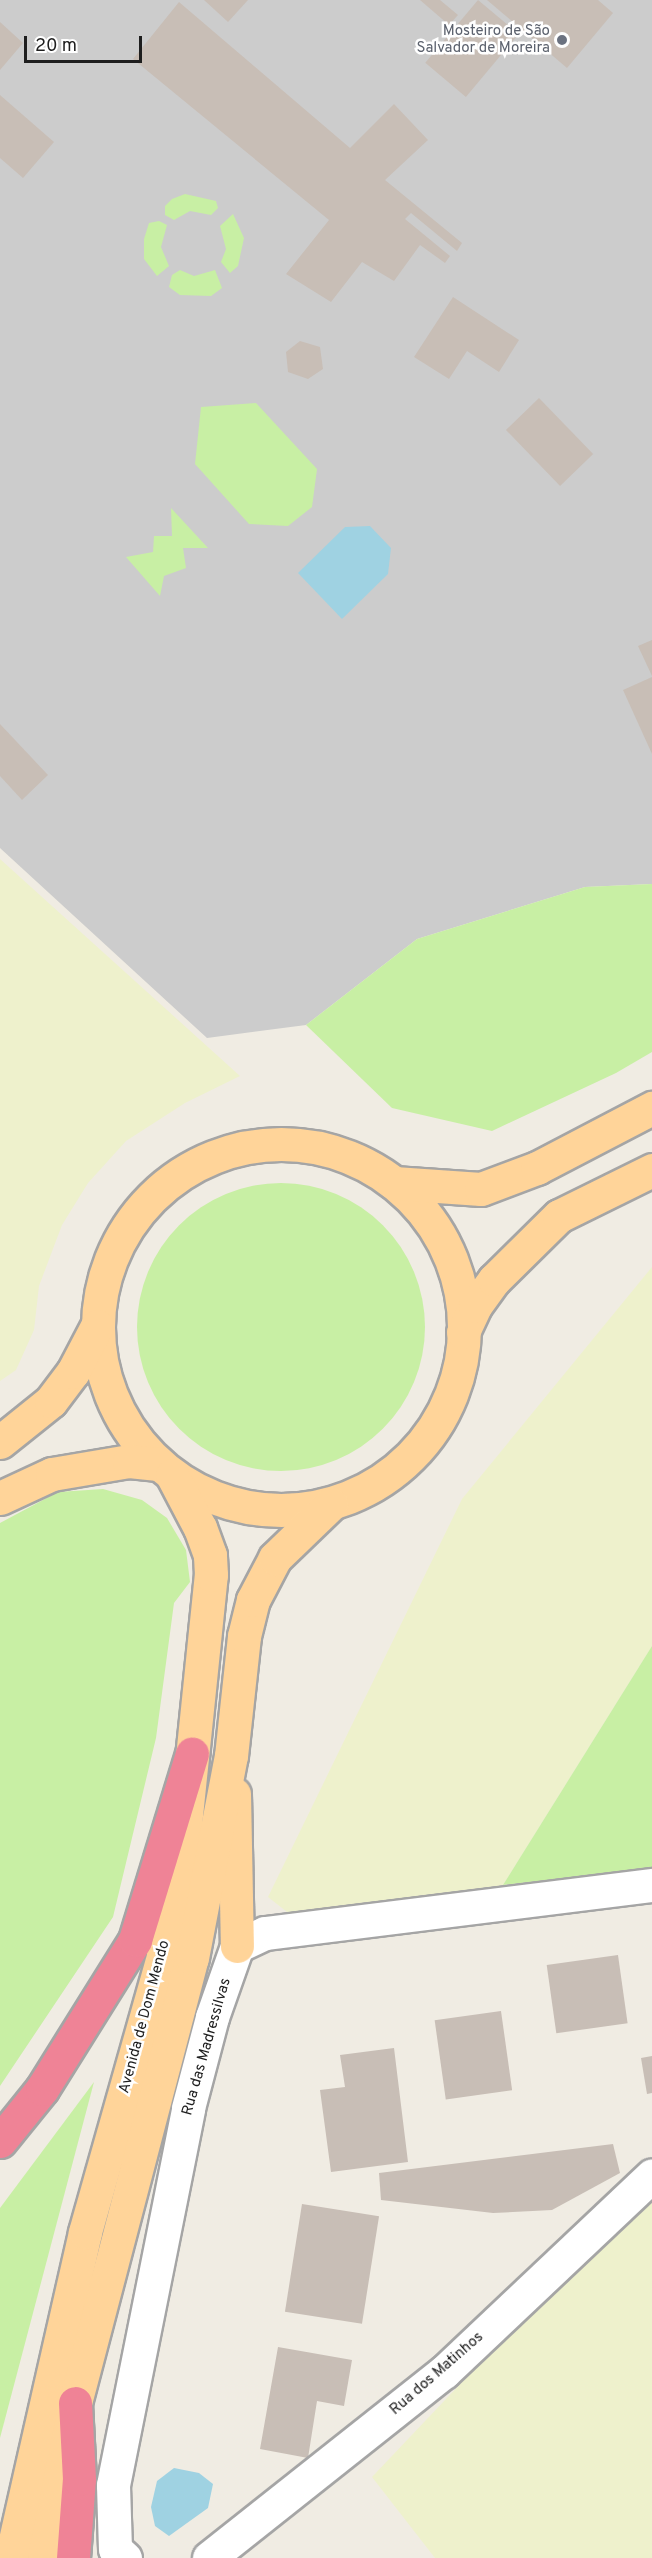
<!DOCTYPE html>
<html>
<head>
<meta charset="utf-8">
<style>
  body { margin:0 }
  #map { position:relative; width:652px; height:2558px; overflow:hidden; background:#f0ece3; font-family:Overpass,sans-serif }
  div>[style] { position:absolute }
  .religious>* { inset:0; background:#ccc }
  .farmland>* { inset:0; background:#eef1cc }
  .grass>* { inset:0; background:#c8efa4 }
  .round { border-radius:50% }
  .water>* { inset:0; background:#9fd2e2 }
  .building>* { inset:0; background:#c8beb6; transform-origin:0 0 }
  .roads { filter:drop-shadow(2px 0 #a5a5a5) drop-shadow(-2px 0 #a5a5a5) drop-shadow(0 2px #a5a5a5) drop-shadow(0 -2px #a5a5a5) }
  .street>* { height:33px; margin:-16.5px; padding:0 16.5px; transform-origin:16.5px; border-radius:16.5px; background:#fff }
  .primary>* { height:33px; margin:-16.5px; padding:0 16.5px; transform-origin:16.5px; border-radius:16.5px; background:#ffd499 }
  .primary>.ring { margin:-16.5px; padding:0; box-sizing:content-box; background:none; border:33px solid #ffd499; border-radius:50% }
  .highway>* { height:33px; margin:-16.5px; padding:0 16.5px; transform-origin:16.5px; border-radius:16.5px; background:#ef8396 }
  .dots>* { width:16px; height:16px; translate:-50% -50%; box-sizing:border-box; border:3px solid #fff; border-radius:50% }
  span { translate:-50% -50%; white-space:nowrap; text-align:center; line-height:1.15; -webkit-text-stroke:5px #fff; paint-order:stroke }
  .worship-label { font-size:15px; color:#5b616d }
  .right { translate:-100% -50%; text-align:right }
  .street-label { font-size:15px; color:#1e1e1e }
  .scale { position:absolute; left:24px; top:36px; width:118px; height:27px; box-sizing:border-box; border:3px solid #1e1e1e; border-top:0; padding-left:8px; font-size:18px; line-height:21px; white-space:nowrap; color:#1e1e1e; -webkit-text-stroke:4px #fff; paint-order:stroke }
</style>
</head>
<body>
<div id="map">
  <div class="religious">
    <div style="clip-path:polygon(0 0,652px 0,652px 884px,585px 887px,417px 939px,306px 1025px,207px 1038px,0 848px)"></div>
  </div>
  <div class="farmland">
    <div style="clip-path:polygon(0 859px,240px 1076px,185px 1103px,126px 1141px,88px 1183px,62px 1225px,39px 1286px,34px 1330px,16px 1370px,0 1381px)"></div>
    <div style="clip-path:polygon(652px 1267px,652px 1646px,503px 1885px,315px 1934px,268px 1897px,462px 1499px)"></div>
    <div style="clip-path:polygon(652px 2182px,652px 2558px,435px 2558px,372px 2477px)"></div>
  </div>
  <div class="grass">
    <div style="clip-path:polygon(185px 194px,216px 201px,218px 208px,211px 215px,190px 211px,174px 220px,165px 215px,165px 206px,172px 199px)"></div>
    <div style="clip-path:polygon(233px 214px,244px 238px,238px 266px,230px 273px,221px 262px,226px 249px,220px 226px)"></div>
    <div style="clip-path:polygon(159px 221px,167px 225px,161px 247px,169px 266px,157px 276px,144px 259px,144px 239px,149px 223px)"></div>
    <div style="clip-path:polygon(180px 270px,194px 276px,215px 270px,222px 288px,211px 296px,180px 295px,169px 287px,172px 275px)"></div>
    <div style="clip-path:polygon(256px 403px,317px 469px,312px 507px,288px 526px,249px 524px,195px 464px,201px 407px)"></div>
    <div style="clip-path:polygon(171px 508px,208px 548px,183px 548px,186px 568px,164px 576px,160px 596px,126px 557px,153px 552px,154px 536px,172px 536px)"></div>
    <div style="clip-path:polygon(652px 884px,652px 1052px,616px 1073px,492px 1131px,392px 1108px,306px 1025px,417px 939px,585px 887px)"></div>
    <div class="round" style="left:137px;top:1183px;width:288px;height:288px"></div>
    <div style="clip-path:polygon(103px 1489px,142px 1500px,167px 1518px,186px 1550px,190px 1582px,174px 1603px,156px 1738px,113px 1917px,0 2086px,0 1523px,58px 1492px)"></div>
    <div style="clip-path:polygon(652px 1646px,652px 1868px,503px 1885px)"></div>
    <div style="clip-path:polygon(94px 2082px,0 2438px,0 2208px)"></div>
  </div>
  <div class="water">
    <div style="clip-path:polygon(370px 526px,391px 548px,388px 574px,342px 619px,298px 573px,345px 527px)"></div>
    <div style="clip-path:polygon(174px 2468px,199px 2473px,213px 2484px,208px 2508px,169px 2536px,155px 2526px,151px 2507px,157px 2481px)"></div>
  </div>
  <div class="building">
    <div style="clip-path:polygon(204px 0,248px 0,228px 22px)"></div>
    <div style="clip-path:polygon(420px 0,440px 0,458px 15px,449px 25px)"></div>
    <div style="left:478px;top:0;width:53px;height:82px;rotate:40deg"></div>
    <div style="clip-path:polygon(487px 0,598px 0,613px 13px,567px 68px)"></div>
    <div style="clip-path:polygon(179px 2px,350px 148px,394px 104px,428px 140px,385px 180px,462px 243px,457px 251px,411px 213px,405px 219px,450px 256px,445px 263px,420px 245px,394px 281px,362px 262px,331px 302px,286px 274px,329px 220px,133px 59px)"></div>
    <div style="clip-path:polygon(0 22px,23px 43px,0 70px)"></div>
    <div style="clip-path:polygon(0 95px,54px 142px,23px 178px,0 158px)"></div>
    <div style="clip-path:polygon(453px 297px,519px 340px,499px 372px,467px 351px,449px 379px,414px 357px)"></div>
    <div style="clip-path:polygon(300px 341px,320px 347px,323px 369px,308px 379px,288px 372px,286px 352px)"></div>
    <div style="left:539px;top:398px;width:78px;height:46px;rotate:46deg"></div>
    <div style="clip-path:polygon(652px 640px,652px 676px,638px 646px)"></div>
    <div style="clip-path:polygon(652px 677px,652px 754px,623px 690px)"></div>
    <div style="clip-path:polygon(0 724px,48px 775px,22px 800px,0 776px)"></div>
    <div style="left:618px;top:1955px;width:69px;height:72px;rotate:82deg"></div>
    <div style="left:501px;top:2011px;width:80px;height:67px;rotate:82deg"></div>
    <div style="clip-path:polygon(394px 2048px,408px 2162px,331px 2172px,320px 2090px,345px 2087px,340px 2055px)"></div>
    <div style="clip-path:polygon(652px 2056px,652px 2093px,647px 2094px,641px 2058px)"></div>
    <div style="clip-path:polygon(613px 2144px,620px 2173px,552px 2210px,493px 2213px,381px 2200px,379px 2173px)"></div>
    <div style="left:302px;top:2204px;width:78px;height:109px;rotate:9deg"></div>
    <div style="clip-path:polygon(278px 2347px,352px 2360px,344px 2406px,317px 2401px,308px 2458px,260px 2449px)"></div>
  </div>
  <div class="roads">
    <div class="street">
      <div style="left:125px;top:2558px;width:13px;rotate:-138deg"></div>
      <div style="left:115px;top:2549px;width:64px;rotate:-91.8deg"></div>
      <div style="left:113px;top:2485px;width:384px;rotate:-78.7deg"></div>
      <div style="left:188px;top:2108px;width:94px;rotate:-75.2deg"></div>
      <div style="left:212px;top:2017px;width:75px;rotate:-70.6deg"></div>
      <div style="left:237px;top:1946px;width:31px;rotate:-25deg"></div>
      <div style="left:265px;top:1933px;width:390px;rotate:-7.1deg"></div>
      <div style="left:209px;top:2558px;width:300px;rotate:-38.4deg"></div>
      <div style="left:444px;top:2372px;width:286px;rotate:-43.4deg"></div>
    </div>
    <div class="primary">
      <div class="ring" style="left:98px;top:1144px;width:333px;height:333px"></div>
      <div style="left:394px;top:1183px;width:87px;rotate:3.9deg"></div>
      <div style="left:481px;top:1189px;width:60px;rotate:-20.6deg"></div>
      <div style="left:537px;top:1168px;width:130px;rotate:-27.6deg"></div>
      <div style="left:463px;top:1332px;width:29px;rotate:-65deg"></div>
      <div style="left:475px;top:1306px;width:32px;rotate:-54deg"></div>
      <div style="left:494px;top:1280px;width:91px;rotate:-44.6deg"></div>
      <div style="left:559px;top:1216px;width:104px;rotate:-26.3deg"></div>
      <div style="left:0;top:1442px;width:65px;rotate:-38.8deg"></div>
      <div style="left:51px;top:1401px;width:36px;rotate:-53deg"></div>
      <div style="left:73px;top:1372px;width:52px;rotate:-62.4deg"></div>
      <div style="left:0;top:1498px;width:57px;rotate:-24.8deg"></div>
      <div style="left:52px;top:1474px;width:78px;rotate:-9.6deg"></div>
      <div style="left:129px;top:1461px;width:29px;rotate:6deg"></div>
      <div style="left:234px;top:1794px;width:152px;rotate:88.9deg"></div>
      <div style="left:11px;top:2558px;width:334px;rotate:-77.2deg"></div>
      <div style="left:85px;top:2232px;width:287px;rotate:-74.2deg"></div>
      <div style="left:163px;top:1956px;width:104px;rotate:-79.4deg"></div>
      <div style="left:182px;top:1854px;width:281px;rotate:-84.1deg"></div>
      <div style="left:211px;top:1575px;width:20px;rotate:-93deg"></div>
      <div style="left:210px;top:1555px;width:29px;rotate:-110deg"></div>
      <div style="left:200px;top:1528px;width:60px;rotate:-117.8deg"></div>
      <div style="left:44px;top:2558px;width:158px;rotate:-78.7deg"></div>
      <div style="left:75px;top:2403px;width:460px;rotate:-75.3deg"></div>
      <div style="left:192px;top:1958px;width:206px;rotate:-79.1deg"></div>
      <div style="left:231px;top:1756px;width:121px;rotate:-83.8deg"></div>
      <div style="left:244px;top:1636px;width:37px;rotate:-76deg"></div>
      <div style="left:253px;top:1600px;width:47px;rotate:-62.4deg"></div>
      <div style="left:275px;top:1558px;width:78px;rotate:-44deg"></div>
    </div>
    <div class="highway">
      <div style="left:0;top:2141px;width:67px;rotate:-51.1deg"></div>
      <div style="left:42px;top:2089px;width:176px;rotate:-58deg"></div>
      <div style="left:135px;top:1940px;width:195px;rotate:-73deg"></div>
      <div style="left:73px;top:2558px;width:79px;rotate:-85.7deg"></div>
      <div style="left:79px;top:2479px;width:76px;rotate:-93deg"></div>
    </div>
  </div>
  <div class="dots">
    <div style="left:562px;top:40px;background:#6b7280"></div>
  </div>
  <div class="worship-label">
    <span class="right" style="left:550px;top:40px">Mosteiro de São<br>Salvador de Moreira</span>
  </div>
  <div class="street-label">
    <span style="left:145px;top:2017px;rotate:-75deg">Avenida de Dom Mendo</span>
    <span style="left:207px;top:2047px;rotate:-74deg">Rua das Madressilvas</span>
    <span style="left:437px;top:2374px;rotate:-41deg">Rua dos Matinhos</span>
  </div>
  <div class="scale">20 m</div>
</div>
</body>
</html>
